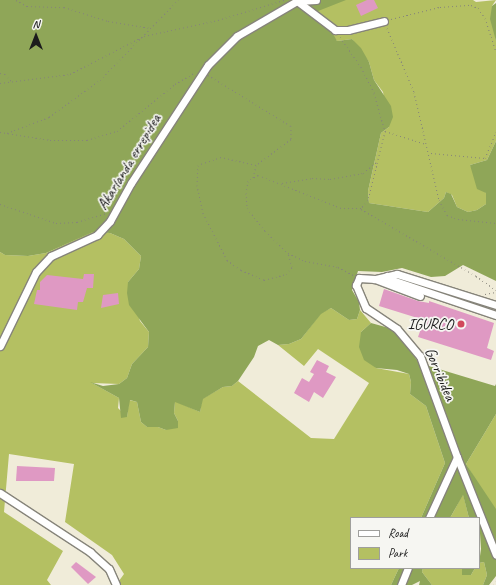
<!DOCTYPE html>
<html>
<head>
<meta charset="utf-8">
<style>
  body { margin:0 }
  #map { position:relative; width:496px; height:585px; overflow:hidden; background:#f0ecd9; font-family:Caveat,sans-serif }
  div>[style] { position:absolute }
  .green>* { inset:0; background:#b4c062 }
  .forest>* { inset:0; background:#8fa658 }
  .building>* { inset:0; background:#df99c3 }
  .path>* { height:1px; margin-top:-0.5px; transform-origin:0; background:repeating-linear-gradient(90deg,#86847a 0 1px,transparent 0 4px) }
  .roads { filter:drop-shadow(1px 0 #86847a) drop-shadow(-1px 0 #86847a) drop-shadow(0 1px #86847a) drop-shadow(0 -1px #86847a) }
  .minor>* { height:7px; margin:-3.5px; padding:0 3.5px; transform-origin:3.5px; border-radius:3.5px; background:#fff }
  .dots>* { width:11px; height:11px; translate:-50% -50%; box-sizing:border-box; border:2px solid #f6f6f2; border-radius:50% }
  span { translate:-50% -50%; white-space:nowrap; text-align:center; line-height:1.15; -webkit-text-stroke:3.5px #f6f6f2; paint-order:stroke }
  .street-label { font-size:16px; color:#1c1c1c }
  .poi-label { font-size:16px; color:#1c1c1c }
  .right { translate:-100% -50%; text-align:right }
  .legend { position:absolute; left:350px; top:517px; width:130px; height:52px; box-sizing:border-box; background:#f6f6f2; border:1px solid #9f9f9c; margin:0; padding:5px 7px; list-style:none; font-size:12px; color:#1c1c1c }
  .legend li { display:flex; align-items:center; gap:8px; height:20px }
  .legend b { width:20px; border:1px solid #9f9f9c }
  .north { position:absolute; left:16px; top:16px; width:40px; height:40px; -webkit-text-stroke:3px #f6f6f2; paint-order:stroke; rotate:0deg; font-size:11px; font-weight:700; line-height:16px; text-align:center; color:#1c1c1c }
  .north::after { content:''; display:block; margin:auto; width:14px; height:18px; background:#1c1c1c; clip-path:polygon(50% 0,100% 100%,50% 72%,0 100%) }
</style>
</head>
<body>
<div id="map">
  <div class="green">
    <div style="clip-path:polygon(208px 0,473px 0,476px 2px,496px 0,492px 6px,496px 41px,496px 141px,487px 160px,470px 165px,486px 193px,486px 204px,477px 210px,468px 212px,457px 207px,452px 195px,446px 192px,444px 198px,428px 212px,369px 203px,368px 191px,381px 133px,389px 127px,383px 92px,374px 80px,369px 62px,352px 39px,337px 41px,323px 26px)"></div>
    <div style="clip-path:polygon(92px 232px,110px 233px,124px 239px,141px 256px,139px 269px,128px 282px,140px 321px,149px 332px,148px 347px,132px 364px,127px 378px,119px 384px,92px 383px,119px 398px,118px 408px,127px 417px,129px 400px,137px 402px,141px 422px,147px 427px,158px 427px,166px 430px,178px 421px,174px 413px,175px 401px,200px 412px,202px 399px,223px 387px,232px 386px,238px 381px,311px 438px,334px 439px,369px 383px,318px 349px,304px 366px,278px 345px,289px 344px,301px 339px,321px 313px,331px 308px,349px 320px,357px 319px,360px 310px,371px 323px,361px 332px,376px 368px,409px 374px,411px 382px,410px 394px,426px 406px,445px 463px,421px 518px,351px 518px,351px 568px,399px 568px,391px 585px,116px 585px,124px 574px,112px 555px,65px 522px,74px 464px,9px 454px,4px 512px,63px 551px,47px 580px,51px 585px,0 585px,0 252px,5px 255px,28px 256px,46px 253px)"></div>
    <div style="clip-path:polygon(496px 414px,496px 509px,494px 510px,466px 464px)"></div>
    <div style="clip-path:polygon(463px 494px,469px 518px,450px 518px,454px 511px)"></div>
    <div style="clip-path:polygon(484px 562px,487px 575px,483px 585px,432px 585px,422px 572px,423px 568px,462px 568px,462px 575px,471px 575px,475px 568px,479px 568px,479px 563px)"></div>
  </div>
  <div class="forest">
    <div style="clip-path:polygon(0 0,346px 0,308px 15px,332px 32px,337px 41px,352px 39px,361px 48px,369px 62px,374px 80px,391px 106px,393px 117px,389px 127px,381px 133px,368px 191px,369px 203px,428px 212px,444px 198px,446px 192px,451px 194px,457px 207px,468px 212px,477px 210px,486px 204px,486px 193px,477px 189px,470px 165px,487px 160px,496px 141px,496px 281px,463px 265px,445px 276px,431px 277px,402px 268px,382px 272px,358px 271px,352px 290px,359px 302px,360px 310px,357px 319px,349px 320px,331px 308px,321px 314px,301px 339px,289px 344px,278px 345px,269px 340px,258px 346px,254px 357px,238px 381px,232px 386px,223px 387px,203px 399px,200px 412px,175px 402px,174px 413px,178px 421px,178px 428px,166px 430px,158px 427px,147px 427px,141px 422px,137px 402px,130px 400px,127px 417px,121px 418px,119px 398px,90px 382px,103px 386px,119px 384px,127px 378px,132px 364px,148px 347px,149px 332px,129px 305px,127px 293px,128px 282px,139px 269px,141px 256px,124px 239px,110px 233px,93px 232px,46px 253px,28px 256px,5px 255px,0 252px)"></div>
    <div style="clip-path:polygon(496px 3px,496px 41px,490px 19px,492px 6px)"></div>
    <div style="clip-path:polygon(371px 323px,389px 328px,399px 335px,419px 363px,495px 386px,496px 384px,496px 414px,466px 464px,496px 509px,496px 576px,489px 585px,483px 585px,487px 575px,484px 562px,479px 563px,481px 549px,479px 518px,469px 518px,463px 495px,450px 518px,421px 518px,445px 463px,426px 406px,410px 394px,411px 382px,409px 374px,397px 370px,376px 368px,364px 360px,359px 347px,361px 332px)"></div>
    <div style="clip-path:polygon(399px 568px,423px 568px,422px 572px,432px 585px,419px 585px,420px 581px,412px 585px,391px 585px)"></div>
    <div style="clip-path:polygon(462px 568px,475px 568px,471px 575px,462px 575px)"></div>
  </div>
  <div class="building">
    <div style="clip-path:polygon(367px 0,374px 0,378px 8px,361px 16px,356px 5px)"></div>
    <div style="clip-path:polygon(84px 274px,94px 274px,93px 288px,87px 288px,83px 302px,78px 302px,77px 310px,34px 304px,37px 290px,40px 290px,40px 282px,47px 275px,83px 279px)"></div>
    <div style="clip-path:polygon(384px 289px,418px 301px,429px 303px,429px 301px,494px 323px,487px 348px,494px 351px,491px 360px,418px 337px,424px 320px,379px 306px)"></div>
    <div style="clip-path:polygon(118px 293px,119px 304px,101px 308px,103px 295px)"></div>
    <div style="clip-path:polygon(317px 360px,329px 366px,326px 372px,336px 377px,323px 398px,314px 392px,309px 402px,294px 393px,302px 378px,309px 382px,314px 374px,310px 372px)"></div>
    <div style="clip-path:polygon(17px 466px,55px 468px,54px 481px,16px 481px)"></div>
    <div style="clip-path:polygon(76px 562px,96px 577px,88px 584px,71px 567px)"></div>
  </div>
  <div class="path">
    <div style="left:16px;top:0;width:13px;rotate:29deg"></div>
    <div style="left:27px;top:6px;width:37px;rotate:2deg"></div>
    <div style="left:64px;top:7px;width:46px;rotate:17.7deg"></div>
    <div style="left:108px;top:21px;width:43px;rotate:9.5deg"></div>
    <div style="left:391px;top:19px;width:50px;rotate:-13.8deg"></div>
    <div style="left:440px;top:7px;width:31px;rotate:-4deg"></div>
    <div style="left:471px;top:5px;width:8px;rotate:23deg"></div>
    <div style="left:478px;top:8px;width:12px;rotate:55deg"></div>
    <div style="left:485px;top:18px;width:35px;rotate:72deg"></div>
    <div style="left:387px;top:28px;width:69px;rotate:67.1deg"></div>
    <div style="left:414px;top:92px;width:111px;rotate:77deg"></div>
    <div style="left:439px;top:200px;width:17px;rotate:62deg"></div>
    <div style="left:447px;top:215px;width:12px;rotate:20deg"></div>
    <div style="left:458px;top:219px;width:38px;rotate:6deg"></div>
    <div style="left:340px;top:37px;width:37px;rotate:55deg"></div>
    <div style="left:361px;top:67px;width:29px;rotate:63deg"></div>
    <div style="left:374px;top:93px;width:40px;rotate:74deg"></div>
    <div style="left:385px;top:131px;width:71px;rotate:103.8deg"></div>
    <div style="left:368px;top:200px;width:11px;rotate:131deg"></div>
    <div style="left:361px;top:208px;width:20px;rotate:180deg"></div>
    <div style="left:341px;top:208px;width:89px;rotate:-158.3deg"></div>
    <div style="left:258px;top:175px;width:12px;rotate:149deg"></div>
    <div style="left:248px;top:181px;width:12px;rotate:99deg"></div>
    <div style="left:246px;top:193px;width:15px;rotate:86deg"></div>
    <div style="left:247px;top:208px;width:29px;rotate:52deg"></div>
    <div style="left:265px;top:231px;width:32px;rotate:44deg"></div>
    <div style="left:288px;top:253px;width:19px;rotate:25deg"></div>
    <div style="left:305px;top:261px;width:34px;rotate:10deg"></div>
    <div style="left:338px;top:267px;width:17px;rotate:28deg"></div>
    <div style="left:0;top:73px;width:5px;rotate:11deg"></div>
    <div style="left:5px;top:74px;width:9px;rotate:49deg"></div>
    <div style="left:208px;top:75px;width:97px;rotate:31.6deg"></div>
    <div style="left:291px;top:126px;width:13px;rotate:90deg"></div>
    <div style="left:291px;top:139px;width:44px;rotate:143.4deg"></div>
    <div style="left:256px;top:165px;width:13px;rotate:103deg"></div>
    <div style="left:0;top:83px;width:71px;rotate:-7.3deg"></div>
    <div style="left:70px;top:74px;width:83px;rotate:-27.2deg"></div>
    <div style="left:144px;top:36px;width:76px;rotate:-12.2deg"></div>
    <div style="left:218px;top:20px;width:69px;rotate:-16.9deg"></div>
    <div style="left:385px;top:131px;width:43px;rotate:17.6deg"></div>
    <div style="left:0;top:132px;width:51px;rotate:9.1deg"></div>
    <div style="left:50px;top:140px;width:37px"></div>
    <div style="left:87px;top:140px;width:31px;rotate:-17deg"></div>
    <div style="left:117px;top:131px;width:75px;rotate:-39deg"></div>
    <div style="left:175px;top:84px;width:22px;rotate:-30deg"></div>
    <div style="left:7px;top:133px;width:45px;rotate:-20.9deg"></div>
    <div style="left:49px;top:117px;width:63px;rotate:-36deg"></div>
    <div style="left:100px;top:80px;width:112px;rotate:-45.7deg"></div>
    <div style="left:431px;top:153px;width:54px;rotate:5.3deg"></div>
    <div style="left:485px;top:158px;width:28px;rotate:-67deg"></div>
    <div style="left:256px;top:165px;width:36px;rotate:-167deg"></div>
    <div style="left:221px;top:157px;width:24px;rotate:161deg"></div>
    <div style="left:198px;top:165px;width:20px;rotate:93deg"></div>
    <div style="left:197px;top:185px;width:29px;rotate:78deg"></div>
    <div style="left:203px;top:213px;width:53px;rotate:62.9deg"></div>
    <div style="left:227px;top:260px;width:17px;rotate:36deg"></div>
    <div style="left:241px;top:270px;width:25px;rotate:23deg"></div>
    <div style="left:264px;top:280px;width:23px;rotate:-15deg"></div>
    <div style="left:286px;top:274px;width:9px;rotate:-49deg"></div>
    <div style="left:292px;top:267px;width:15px;rotate:-106deg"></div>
    <div style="left:282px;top:183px;width:30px;rotate:-9deg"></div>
    <div style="left:312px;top:178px;width:18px;rotate:3deg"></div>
    <div style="left:330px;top:179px;width:34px;rotate:-10deg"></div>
    <div style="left:363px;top:173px;width:19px;rotate:-39deg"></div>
    <div style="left:0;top:204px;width:59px;rotate:18.7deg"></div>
    <div style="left:56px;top:223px;width:21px;rotate:-3deg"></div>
    <div style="left:77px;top:222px;width:31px;rotate:-17deg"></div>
    <div style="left:361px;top:209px;width:133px;rotate:30.2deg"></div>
    <div style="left:476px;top:276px;width:24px;rotate:35deg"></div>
    <div style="left:485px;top:294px;width:11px;rotate:-10deg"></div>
    <div style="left:494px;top:585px;width:4px;rotate:-63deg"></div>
  </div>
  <div class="roads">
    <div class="minor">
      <div style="left:297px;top:1px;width:48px;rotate:37.3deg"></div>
      <div style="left:335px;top:30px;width:13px"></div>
      <div style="left:348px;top:30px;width:37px;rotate:-14deg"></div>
      <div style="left:297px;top:1px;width:19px;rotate:-3deg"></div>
      <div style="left:387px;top:276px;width:6px;rotate:39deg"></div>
      <div style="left:392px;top:280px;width:110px;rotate:18.6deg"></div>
      <div style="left:375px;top:279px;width:48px;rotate:20.7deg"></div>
      <div style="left:496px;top:305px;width:104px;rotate:-162.6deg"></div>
      <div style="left:397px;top:274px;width:23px;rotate:167deg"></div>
      <div style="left:375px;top:279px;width:16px;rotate:-176deg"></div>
      <div style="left:359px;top:278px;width:8px;rotate:113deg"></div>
      <div style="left:356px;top:285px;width:25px;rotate:67deg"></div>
      <div style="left:366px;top:308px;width:37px;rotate:34deg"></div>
      <div style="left:397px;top:329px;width:35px;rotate:50deg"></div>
      <div style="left:420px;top:356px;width:108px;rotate:69.9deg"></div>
      <div style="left:457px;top:457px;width:105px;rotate:68.3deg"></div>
      <div style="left:0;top:346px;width:82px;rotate:-64.1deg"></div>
      <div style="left:36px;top:272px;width:22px;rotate:-47deg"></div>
      <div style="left:51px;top:256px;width:51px;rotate:-24.5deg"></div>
      <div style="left:97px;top:235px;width:19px;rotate:-47deg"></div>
      <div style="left:110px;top:221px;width:43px;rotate:-61.1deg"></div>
      <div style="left:131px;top:183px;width:141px;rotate:-56.9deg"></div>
      <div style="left:208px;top:65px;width:41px;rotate:-45deg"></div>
      <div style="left:237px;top:36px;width:69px;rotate:-30.3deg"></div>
      <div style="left:0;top:493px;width:108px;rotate:33.2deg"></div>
      <div style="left:90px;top:552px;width:25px;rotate:42deg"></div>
      <div style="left:109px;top:569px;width:17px;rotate:66deg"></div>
      <div style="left:429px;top:518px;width:67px;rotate:-65.3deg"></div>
      <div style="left:401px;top:585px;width:18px;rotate:-68deg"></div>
    </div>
  </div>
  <div class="dots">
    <div style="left:461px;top:324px;background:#d1495b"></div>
  </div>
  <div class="street-label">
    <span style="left:129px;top:162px;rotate:-59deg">Akarlanda errepidea</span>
    <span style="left:440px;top:374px;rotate:67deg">Gorribidea</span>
  </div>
  <div class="poi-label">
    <span class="right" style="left:453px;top:324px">IGURCO</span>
  </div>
  <ul class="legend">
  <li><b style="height:5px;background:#fff"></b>Road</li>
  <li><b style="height:11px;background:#b4c062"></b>Park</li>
  </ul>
  <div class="north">N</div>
</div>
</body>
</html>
